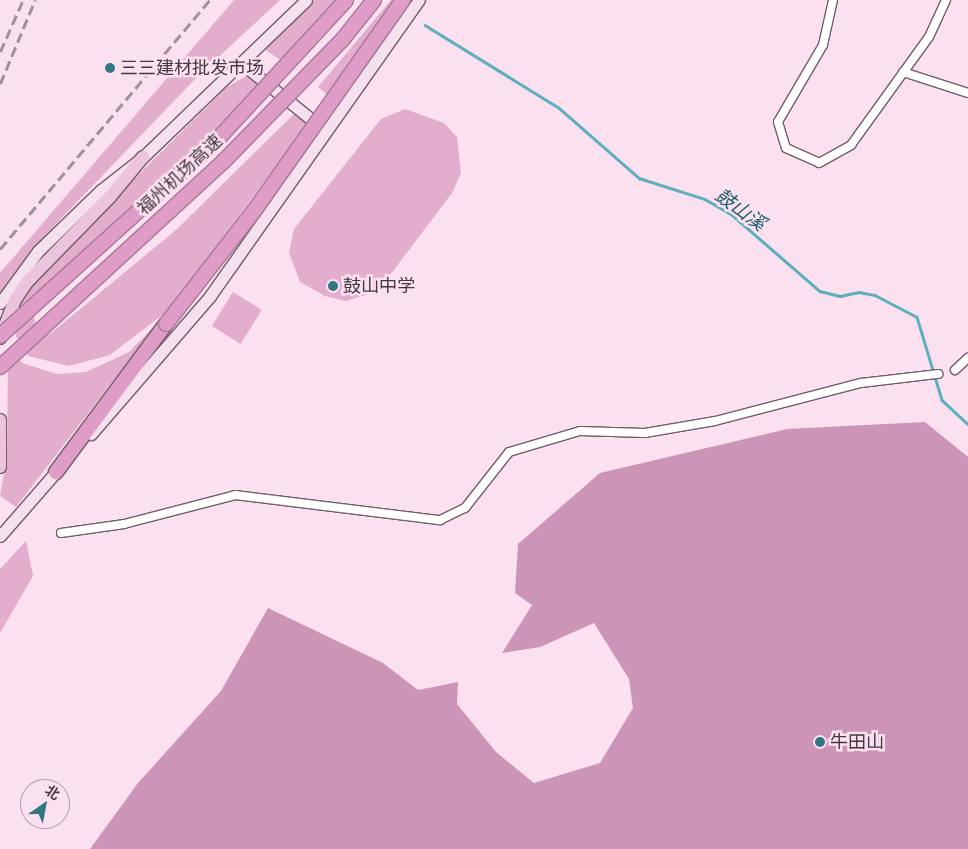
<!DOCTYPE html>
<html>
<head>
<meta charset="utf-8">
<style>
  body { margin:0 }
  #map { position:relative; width:968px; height:849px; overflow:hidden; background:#fbe1f0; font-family:"Titillium Web","Noto Sans SC",sans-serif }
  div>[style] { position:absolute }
  .green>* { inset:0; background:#e3adce; transform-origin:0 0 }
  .forest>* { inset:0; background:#cc94b7 }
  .stream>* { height:2.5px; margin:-1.25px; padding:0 1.25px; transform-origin:1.25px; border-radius:1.25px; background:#5eaebd }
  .roads { filter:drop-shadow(1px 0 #715c69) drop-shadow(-1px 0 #715c69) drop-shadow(0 1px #715c69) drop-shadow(0 -1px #715c69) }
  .minor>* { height:8px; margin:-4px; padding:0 4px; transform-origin:4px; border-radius:4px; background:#fff }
  .secondary>* { height:11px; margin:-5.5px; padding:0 5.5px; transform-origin:5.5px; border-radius:5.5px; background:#f5e1ee }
  .primary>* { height:12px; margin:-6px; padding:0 6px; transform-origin:6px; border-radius:6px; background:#ecc4dd }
  .motorway>* { height:14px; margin:-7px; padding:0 7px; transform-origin:7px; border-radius:7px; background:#df9cc6 }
  .rail>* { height:2.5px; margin-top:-1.25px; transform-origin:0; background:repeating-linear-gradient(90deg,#a3909b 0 10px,transparent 0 15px) }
  .bridges { filter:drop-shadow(1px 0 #a87997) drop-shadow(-1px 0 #a87997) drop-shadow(0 1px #a87997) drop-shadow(0 -1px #a87997) }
  .motorway-bridge>* { height:14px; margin:-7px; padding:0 7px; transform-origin:7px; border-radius:7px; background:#df9cc6 }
  .dots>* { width:14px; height:14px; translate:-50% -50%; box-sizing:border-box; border:2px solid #fbe1f0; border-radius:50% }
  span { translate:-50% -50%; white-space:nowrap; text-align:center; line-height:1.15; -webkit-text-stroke:5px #fbe1f0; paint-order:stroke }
  .poi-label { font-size:18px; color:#43393f }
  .left { translate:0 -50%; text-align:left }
  .street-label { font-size:18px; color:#43393f }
  .water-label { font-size:19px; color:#1d5f6a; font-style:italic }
  .north { position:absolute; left:20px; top:779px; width:50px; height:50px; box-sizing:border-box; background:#fbe1f0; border:1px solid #b19ea9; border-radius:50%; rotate:33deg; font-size:14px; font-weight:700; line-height:20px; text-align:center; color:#43393f }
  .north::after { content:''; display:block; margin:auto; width:18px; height:22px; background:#307683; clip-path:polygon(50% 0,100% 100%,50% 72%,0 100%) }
</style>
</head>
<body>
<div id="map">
  <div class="green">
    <div style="clip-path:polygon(234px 0,280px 0,195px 79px,31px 250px,0 305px,0 273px)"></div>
    <div style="clip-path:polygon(315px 0,341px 0,285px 63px,264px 49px)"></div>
    <div style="clip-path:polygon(391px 0,393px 0,328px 95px,318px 87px)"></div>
    <div style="clip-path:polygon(246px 76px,263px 88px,29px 301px,36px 324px,50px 334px,177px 229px,296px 112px,309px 122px,170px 309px,110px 355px,69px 366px,28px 356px,16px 336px,18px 310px,40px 272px,227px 87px)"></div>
    <div style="clip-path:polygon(405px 109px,444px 123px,457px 137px,461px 173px,452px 193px,387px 279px,369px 294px,346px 301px,325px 296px,300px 282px,289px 253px,294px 229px,381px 119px)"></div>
    <div style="left:233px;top:292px;width:34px;height:40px;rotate:32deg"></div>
    <div style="clip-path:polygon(159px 321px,16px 507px,0 496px,7px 457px,8px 354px,25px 364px,57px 374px,86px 372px,129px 352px)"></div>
    <div style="clip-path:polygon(26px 541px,33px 576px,0 633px,0 569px)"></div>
  </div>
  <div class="forest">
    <div style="clip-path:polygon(925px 422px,968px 457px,968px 849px,90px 849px,138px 783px,221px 691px,268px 608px,383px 663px,418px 690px,458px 682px,457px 704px,496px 752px,534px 783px,600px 763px,633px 708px,629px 679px,594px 623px,540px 647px,502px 653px,532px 605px,515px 593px,518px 544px,600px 473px,787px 429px)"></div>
  </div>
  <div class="stream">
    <div style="left:425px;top:25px;width:156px;rotate:31.7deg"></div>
    <div style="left:558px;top:107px;width:108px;rotate:41.2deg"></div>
    <div style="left:639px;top:178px;width:69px;rotate:17.7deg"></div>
    <div style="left:705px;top:199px;width:30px;rotate:30deg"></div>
    <div style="left:731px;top:214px;width:118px;rotate:40.9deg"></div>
    <div style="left:820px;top:291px;width:21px;rotate:14deg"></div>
    <div style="left:840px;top:296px;width:19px;rotate:-12deg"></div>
    <div style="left:859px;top:292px;width:16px;rotate:11deg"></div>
    <div style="left:875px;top:295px;width:47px;rotate:27.6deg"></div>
    <div style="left:917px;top:317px;width:87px;rotate:73.2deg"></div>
    <div style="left:942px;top:400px;width:35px;rotate:43deg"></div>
  </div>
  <div class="roads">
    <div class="minor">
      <div style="left:833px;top:0;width:46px;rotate:102.5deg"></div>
      <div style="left:823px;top:45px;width:89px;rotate:120.3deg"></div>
      <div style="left:778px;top:122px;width:27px;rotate:73deg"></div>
      <div style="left:786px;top:148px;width:36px;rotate:24deg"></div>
      <div style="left:819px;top:163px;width:37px;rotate:-29deg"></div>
      <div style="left:851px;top:145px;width:133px;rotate:-54.2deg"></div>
      <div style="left:929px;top:37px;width:41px;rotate:-65.3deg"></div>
      <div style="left:903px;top:72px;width:68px;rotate:17.9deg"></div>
      <div style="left:955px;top:370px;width:18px;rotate:-43deg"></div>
      <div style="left:61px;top:533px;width:64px;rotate:-8.1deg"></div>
      <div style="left:124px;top:524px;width:115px;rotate:-14.6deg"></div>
      <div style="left:235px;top:495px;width:207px;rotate:7deg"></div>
      <div style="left:440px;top:520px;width:28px;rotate:-26deg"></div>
      <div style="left:465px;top:508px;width:71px;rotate:-51.8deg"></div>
      <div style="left:509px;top:452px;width:74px;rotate:-16.5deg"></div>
      <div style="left:580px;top:431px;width:65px;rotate:1.8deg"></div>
      <div style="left:645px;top:433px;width:71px;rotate:-9.7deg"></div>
      <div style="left:715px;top:421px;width:151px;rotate:-14.6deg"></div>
      <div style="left:861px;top:383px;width:78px;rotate:-6.7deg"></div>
    </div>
    <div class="secondary">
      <div style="left:241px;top:63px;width:104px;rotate:38.7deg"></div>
      <div style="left:0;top:303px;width:64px;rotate:-53.8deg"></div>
      <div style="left:38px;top:251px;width:88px;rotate:-44.1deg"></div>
      <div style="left:101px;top:190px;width:53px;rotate:-38.2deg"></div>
      <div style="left:143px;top:157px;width:226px;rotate:-43.9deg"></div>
      <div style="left:91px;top:434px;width:182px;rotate:-49.2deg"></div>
      <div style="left:210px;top:296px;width:362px;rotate:-54.8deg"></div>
      <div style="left:0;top:536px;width:93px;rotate:-48.9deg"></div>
    </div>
    <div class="primary">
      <div style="left:0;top:338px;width:41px;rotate:-68.5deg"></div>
      <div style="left:15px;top:300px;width:23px;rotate:-56deg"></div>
      <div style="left:28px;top:281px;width:117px;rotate:-45.7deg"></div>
      <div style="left:110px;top:197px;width:52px;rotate:-50.5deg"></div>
      <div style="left:0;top:420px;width:47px;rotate:90deg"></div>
    </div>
    <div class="motorway">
      <div style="left:56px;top:472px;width:184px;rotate:-53.4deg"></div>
    </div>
  </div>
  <div class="rail">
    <div style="left:0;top:52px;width:57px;rotate:-66.1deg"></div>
    <div style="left:0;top:84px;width:91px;rotate:-67.4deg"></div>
    <div style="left:0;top:249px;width:326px;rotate:-49.9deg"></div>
  </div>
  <div class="bridges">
    <div class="motorway-bridge">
      <div style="left:166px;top:324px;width:143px;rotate:-52.1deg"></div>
      <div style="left:254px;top:211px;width:258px;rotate:-54.8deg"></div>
      <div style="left:0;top:336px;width:291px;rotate:-42.1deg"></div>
      <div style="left:216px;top:141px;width:192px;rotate:-47.3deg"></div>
      <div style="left:0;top:367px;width:303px;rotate:-42.6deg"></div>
      <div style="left:223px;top:162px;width:172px;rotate:-45.7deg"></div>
      <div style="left:343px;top:39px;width:50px;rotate:-51.5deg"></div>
    </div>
  </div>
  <div class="dots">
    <div style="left:110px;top:68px;background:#307683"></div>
    <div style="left:333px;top:286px;background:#307683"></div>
    <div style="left:820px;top:742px;background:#307683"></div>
  </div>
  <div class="poi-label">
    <span class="left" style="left:120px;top:68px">三三建材批发市场</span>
    <span class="left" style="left:343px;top:286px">鼓山中学</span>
    <span class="left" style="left:830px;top:742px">牛田山</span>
  </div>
  <div class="street-label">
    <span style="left:180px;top:175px;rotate:-43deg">福州机场高速</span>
  </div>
  <div class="water-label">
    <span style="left:741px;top:209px;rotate:36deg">鼓山溪</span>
  </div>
  <div class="north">北</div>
</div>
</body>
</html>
